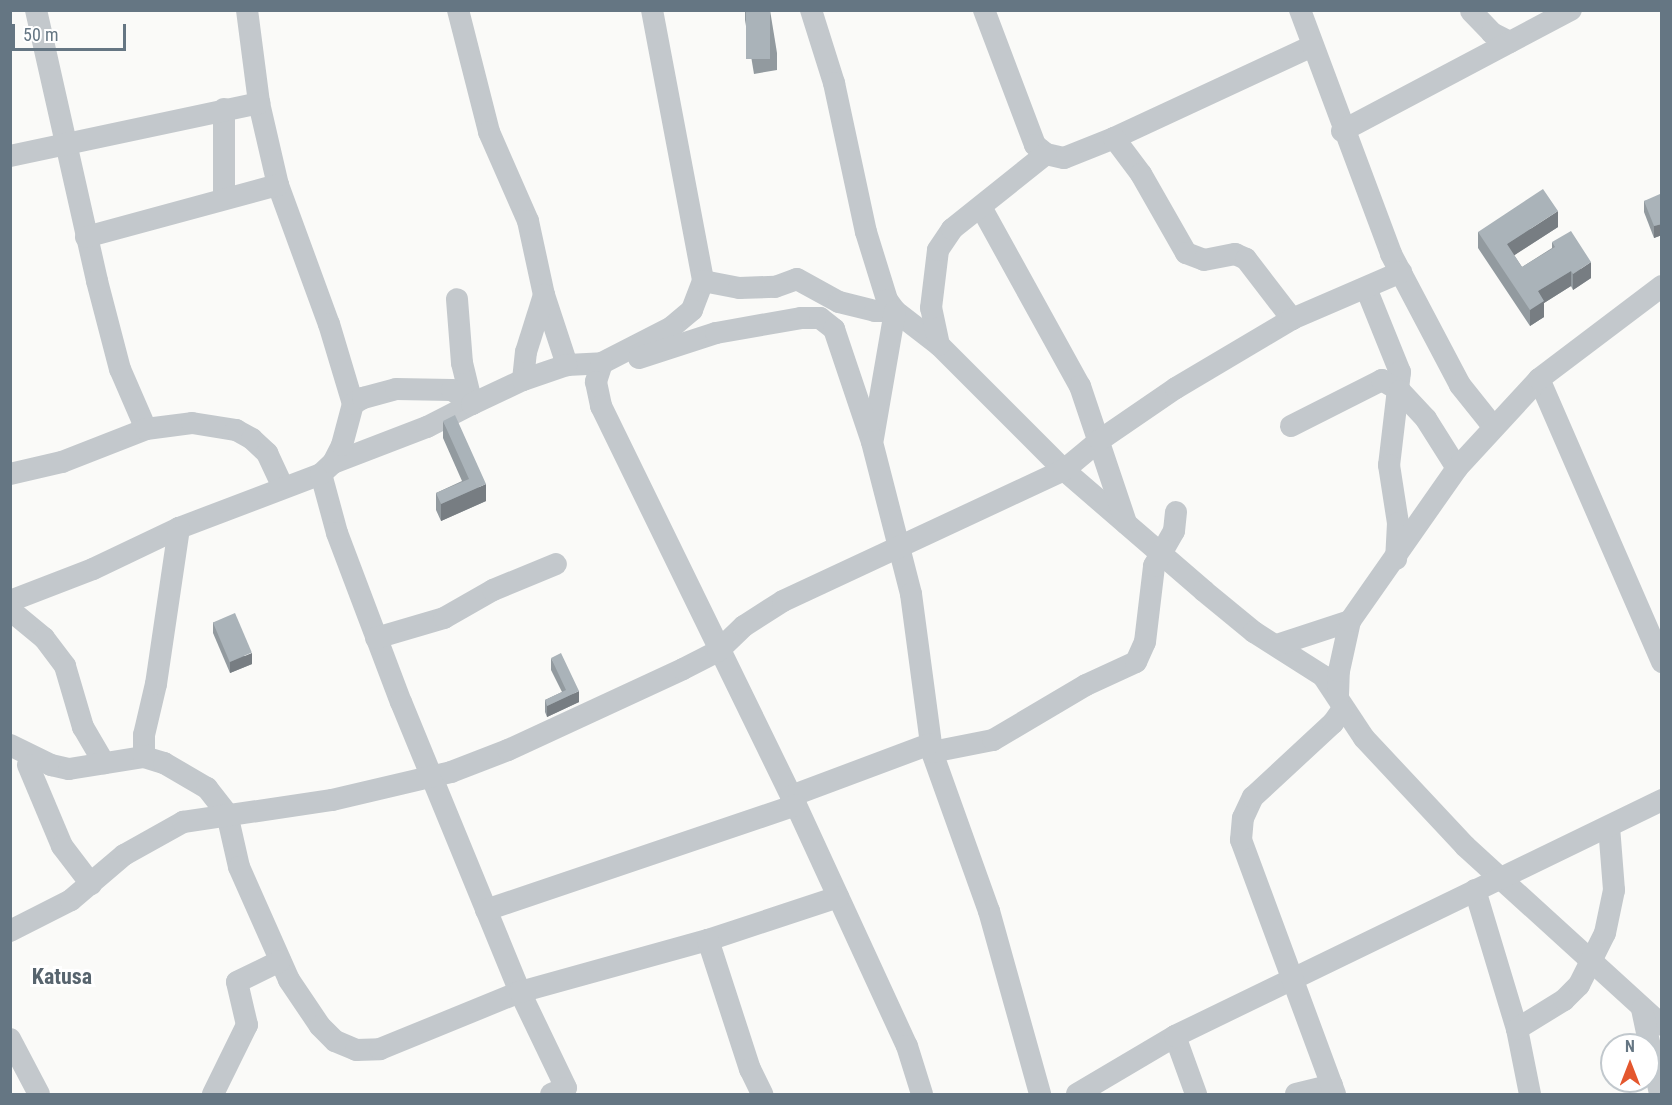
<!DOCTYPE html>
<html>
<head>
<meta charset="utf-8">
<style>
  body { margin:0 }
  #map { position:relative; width:1672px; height:1105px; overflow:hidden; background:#fafaf8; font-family:"Roboto Condensed",sans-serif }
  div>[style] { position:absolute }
  .minor>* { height:22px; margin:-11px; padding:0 11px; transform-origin:11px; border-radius:11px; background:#c3c8cc }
  .wall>* { inset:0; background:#929a9f }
  .shaded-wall>* { inset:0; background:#777d82 }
  .building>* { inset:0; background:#aab3b9; transform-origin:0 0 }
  span { translate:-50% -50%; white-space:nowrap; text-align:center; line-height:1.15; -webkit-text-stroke:6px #fff; paint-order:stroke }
  .quarter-label { font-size:22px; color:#57646e; font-weight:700 }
  .frame { position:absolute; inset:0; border:12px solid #657683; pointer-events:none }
  .north { position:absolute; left:1600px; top:1033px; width:60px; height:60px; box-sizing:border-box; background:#fff; border:2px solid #c1c8cd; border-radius:50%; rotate:0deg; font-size:16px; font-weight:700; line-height:24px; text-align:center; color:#657683 }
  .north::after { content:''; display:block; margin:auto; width:21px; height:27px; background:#e4572e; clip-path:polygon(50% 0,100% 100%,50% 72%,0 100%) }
  .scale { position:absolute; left:12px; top:24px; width:114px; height:27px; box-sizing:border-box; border:3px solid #657683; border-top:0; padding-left:8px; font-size:18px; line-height:21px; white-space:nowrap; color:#657683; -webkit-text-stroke:4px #fff; paint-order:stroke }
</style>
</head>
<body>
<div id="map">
  <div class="minor">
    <div style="left:36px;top:10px;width:278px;rotate:77.3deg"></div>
    <div style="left:97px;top:281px;width:91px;rotate:75.4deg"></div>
    <div style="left:120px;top:369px;width:65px;rotate:66.6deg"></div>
    <div style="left:247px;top:10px;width:94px;rotate:82.6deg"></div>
    <div style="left:259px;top:103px;width:84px;rotate:77deg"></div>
    <div style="left:278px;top:185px;width:148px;rotate:69.9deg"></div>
    <div style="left:329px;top:324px;width:84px;rotate:73.3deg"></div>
    <div style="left:458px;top:10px;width:126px;rotate:75.7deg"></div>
    <div style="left:489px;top:132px;width:97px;rotate:66.3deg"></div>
    <div style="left:528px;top:221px;width:76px;rotate:77.8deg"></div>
    <div style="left:544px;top:295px;width:74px;rotate:71.8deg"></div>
    <div style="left:567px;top:365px;width:35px;rotate:-3deg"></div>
    <div style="left:652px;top:10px;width:276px;rotate:79.3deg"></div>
    <div style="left:703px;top:281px;width:31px;rotate:111deg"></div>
    <div style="left:692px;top:310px;width:26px;rotate:140deg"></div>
    <div style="left:672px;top:327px;width:79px;rotate:152.8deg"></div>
    <div style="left:602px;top:363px;width:20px;rotate:108deg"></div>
    <div style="left:596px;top:382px;width:25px;rotate:78deg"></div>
    <div style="left:601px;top:406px;width:444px;rotate:64deg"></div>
    <div style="left:796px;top:805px;width:265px;rotate:65.3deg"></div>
    <div style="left:907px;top:1046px;width:50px;rotate:72.6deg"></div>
    <div style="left:811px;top:10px;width:77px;rotate:72.5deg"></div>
    <div style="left:834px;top:83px;width:152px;rotate:77.9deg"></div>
    <div style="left:866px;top:232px;width:71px;rotate:72.8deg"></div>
    <div style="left:887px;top:300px;width:14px;rotate:54deg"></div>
    <div style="left:895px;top:311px;width:56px;rotate:37.7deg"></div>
    <div style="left:939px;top:345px;width:177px;rotate:45deg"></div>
    <div style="left:1064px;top:470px;width:185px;rotate:40.8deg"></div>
    <div style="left:1204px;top:591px;width:65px;rotate:39.4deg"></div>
    <div style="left:1254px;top:632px;width:82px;rotate:32.5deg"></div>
    <div style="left:1323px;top:676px;width:74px;rotate:56.5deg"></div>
    <div style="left:1364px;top:738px;width:148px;rotate:46.9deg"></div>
    <div style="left:1465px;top:846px;width:266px;rotate:42.3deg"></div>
    <div style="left:984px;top:10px;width:144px;rotate:69.3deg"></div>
    <div style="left:1035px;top:145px;width:14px;rotate:39deg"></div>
    <div style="left:1046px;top:154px;width:18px;rotate:13deg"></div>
    <div style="left:1064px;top:158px;width:54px;rotate:-21.8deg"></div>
    <div style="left:1114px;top:138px;width:218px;rotate:-24.9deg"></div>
    <div style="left:1300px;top:10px;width:260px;rotate:69.5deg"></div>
    <div style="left:1391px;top:254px;width:148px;rotate:62.2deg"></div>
    <div style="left:1460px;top:385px;width:51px;rotate:51.3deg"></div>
    <div style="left:1471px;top:11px;width:30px;rotate:46deg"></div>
    <div style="left:1492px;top:33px;width:20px;rotate:27deg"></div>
    <div style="left:224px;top:109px;width:89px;rotate:90deg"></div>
    <div style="left:1342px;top:131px;width:259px;rotate:-27.9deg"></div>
    <div style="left:1114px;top:138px;width:45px;rotate:53.1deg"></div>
    <div style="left:1141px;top:174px;width:91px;rotate:60.3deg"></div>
    <div style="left:1186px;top:253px;width:19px;rotate:21deg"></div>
    <div style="left:1204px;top:260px;width:32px;rotate:-11deg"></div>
    <div style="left:1235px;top:254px;width:12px;rotate:24deg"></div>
    <div style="left:1246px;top:259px;width:76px;rotate:52.5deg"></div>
    <div style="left:10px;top:156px;width:255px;rotate:-12deg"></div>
    <div style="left:981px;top:207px;width:205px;rotate:61.1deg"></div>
    <div style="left:1080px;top:386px;width:145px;rotate:71.4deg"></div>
    <div style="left:86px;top:237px;width:199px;rotate:-15.2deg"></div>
    <div style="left:703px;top:281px;width:37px;rotate:11deg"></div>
    <div style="left:739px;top:288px;width:36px;rotate:-2deg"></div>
    <div style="left:775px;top:287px;width:23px;rotate:-20deg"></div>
    <div style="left:797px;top:279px;width:48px;rotate:28.7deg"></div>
    <div style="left:839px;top:302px;width:37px;rotate:14deg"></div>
    <div style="left:875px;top:311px;width:20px"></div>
    <div style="left:895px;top:311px;width:129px;rotate:99.8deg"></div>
    <div style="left:1366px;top:288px;width:91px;rotate:68deg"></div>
    <div style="left:1400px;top:372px;width:94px;rotate:96.7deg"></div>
    <div style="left:1389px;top:465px;width:59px;rotate:81.2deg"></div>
    <div style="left:1398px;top:523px;width:36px;rotate:93deg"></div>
    <div style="left:939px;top:345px;width:38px;rotate:-102deg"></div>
    <div style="left:931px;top:308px;width:58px;rotate:-83.1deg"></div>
    <div style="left:938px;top:250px;width:25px;rotate:-56deg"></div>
    <div style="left:952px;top:229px;width:120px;rotate:-38.6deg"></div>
    <div style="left:639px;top:358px;width:81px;rotate:-18deg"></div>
    <div style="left:716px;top:333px;width:86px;rotate:-10deg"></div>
    <div style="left:801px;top:318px;width:19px"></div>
    <div style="left:820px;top:318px;width:18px;rotate:38deg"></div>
    <div style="left:834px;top:329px;width:119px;rotate:71.4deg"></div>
    <div style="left:872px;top:442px;width:157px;rotate:75.6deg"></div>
    <div style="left:911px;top:594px;width:159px;rotate:82.4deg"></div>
    <div style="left:932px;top:752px;width:169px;rotate:70.3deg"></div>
    <div style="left:989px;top:911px;width:190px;rotate:74.4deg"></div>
    <div style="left:1539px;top:379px;width:309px;rotate:66.5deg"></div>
    <div style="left:523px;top:380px;width:28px;rotate:-84deg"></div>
    <div style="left:526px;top:352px;width:60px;rotate:-72.5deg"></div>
    <div style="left:1291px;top:426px;width:102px;rotate:-26.8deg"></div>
    <div style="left:1382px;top:380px;width:21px;rotate:31deg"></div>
    <div style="left:1400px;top:391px;width:38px;rotate:47deg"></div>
    <div style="left:1426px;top:419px;width:58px;rotate:57.7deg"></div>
    <div style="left:333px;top:463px;width:101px;rotate:-21deg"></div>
    <div style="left:427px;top:427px;width:51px;rotate:-27.1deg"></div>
    <div style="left:472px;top:404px;width:42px;rotate:-103.7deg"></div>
    <div style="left:462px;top:363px;width:64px;rotate:-94.5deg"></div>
    <div style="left:10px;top:474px;width:53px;rotate:-13deg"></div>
    <div style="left:62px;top:462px;width:90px;rotate:-21.4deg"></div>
    <div style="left:146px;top:429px;width:46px;rotate:-7.4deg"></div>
    <div style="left:192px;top:423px;width:45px;rotate:9deg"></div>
    <div style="left:236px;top:430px;width:18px;rotate:29deg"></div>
    <div style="left:252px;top:439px;width:21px;rotate:43deg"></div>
    <div style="left:267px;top:453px;width:38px;rotate:65deg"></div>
    <div style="left:321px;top:474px;width:61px;rotate:74.8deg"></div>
    <div style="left:337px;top:533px;width:181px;rotate:69.3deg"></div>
    <div style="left:401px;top:702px;width:313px;rotate:67.7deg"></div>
    <div style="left:520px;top:992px;width:106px;rotate:64.4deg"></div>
    <div style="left:566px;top:1088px;width:16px;rotate:158deg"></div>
    <div style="left:10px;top:601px;width:89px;rotate:-21.1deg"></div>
    <div style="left:93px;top:569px;width:95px;rotate:-25.5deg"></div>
    <div style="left:179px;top:528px;width:152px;rotate:-20.8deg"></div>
    <div style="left:321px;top:474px;width:16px;rotate:-43deg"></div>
    <div style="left:333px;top:463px;width:20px;rotate:-63deg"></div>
    <div style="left:342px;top:445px;width:42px;rotate:-75deg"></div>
    <div style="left:353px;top:404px;width:12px;rotate:-31deg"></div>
    <div style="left:363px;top:398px;width:34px;rotate:-15deg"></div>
    <div style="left:396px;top:389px;width:56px;rotate:1deg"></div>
    <div style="left:452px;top:390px;width:24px;rotate:35deg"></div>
    <div style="left:472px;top:404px;width:56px;rotate:-25.2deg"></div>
    <div style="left:523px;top:380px;width:46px;rotate:-18.8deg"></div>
    <div style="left:10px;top:610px;width:44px;rotate:39.5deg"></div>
    <div style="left:44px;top:638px;width:35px;rotate:53deg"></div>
    <div style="left:65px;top:666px;width:64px;rotate:73.6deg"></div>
    <div style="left:83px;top:727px;width:42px;rotate:59.7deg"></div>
    <div style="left:376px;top:638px;width:71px;rotate:-16.4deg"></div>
    <div style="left:444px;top:618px;width:56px;rotate:-29.7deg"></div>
    <div style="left:493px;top:590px;width:68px;rotate:-22.4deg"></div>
    <div style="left:1277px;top:645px;width:77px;rotate:-18.2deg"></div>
    <div style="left:1338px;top:695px;width:24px;rotate:-88deg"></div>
    <div style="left:1339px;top:671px;width:51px;rotate:-77.6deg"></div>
    <div style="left:1350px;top:621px;width:187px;rotate:-55deg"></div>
    <div style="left:1457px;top:468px;width:121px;rotate:-47.3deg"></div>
    <div style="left:1539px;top:379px;width:154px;rotate:-37.1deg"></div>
    <div style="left:10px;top:745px;width:46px;rotate:26deg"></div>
    <div style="left:51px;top:765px;width:18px;rotate:13deg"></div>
    <div style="left:69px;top:769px;width:76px;rotate:-9.1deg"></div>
    <div style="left:144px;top:757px;width:21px;rotate:17deg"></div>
    <div style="left:164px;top:763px;width:50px;rotate:30.2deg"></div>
    <div style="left:207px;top:788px;width:33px;rotate:52deg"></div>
    <div style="left:227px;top:814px;width:54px;rotate:77.2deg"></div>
    <div style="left:239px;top:867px;width:124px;rotate:66.1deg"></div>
    <div style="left:289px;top:980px;width:55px;rotate:56deg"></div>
    <div style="left:320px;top:1026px;width:21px;rotate:45deg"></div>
    <div style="left:335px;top:1041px;width:23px;rotate:23deg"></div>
    <div style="left:356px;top:1050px;width:24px;rotate:-2deg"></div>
    <div style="left:380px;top:1049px;width:151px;rotate:-22.2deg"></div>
    <div style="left:520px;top:992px;width:195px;rotate:-15.5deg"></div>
    <div style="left:708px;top:940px;width:137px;rotate:-18.3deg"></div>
    <div style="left:932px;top:752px;width:62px;rotate:-11.1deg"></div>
    <div style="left:993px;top:740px;width:108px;rotate:-30.6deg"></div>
    <div style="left:1086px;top:685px;width:55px;rotate:-24.7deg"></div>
    <div style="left:1136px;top:662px;width:22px;rotate:-66deg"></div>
    <div style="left:1145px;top:642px;width:77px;rotate:-83.2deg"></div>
    <div style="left:1154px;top:566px;width:40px;rotate:-60.3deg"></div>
    <div style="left:1174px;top:531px;width:19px;rotate:-84deg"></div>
    <div style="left:144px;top:757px;width:22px;rotate:-90deg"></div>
    <div style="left:144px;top:735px;width:52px;rotate:-76.8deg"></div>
    <div style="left:156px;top:684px;width:158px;rotate:-81.6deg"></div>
    <div style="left:28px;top:765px;width:88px;rotate:67.2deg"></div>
    <div style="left:62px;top:846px;width:48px;rotate:52.7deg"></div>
    <div style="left:791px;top:796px;width:148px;rotate:-20.5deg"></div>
    <div style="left:1475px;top:890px;width:145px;rotate:73.2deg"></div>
    <div style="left:1517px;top:1029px;width:66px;rotate:78.7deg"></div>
    <div style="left:486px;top:910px;width:327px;rotate:-18.7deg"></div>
    <div style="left:10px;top:931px;width:68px;rotate:-26.9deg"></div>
    <div style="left:71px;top:900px;width:70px;rotate:-40.3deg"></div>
    <div style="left:124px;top:855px;width:68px;rotate:-29.2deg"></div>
    <div style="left:183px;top:822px;width:151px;rotate:-8.4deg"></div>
    <div style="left:332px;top:800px;width:122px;rotate:-13.2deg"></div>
    <div style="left:451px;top:772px;width:61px;rotate:-21.1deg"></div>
    <div style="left:508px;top:750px;width:193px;rotate:-24.8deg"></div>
    <div style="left:683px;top:669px;width:39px;rotate:-27deg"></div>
    <div style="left:718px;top:651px;width:36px;rotate:-44deg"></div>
    <div style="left:744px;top:626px;width:46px;rotate:-32.7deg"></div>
    <div style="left:783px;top:601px;width:310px;rotate:-25deg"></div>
    <div style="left:1064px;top:470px;width:47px;rotate:-39.8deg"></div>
    <div style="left:1100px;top:440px;width:92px;rotate:-34.4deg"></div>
    <div style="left:1176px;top:388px;width:135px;rotate:-30.7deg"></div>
    <div style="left:1292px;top:319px;width:119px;rotate:-23.3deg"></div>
    <div style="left:708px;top:940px;width:136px;rotate:72deg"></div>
    <div style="left:750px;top:1069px;width:28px;rotate:64deg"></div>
    <div style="left:1642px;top:1009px;width:87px;rotate:78deg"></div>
    <div style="left:1517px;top:1029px;width:55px;rotate:-31.7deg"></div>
    <div style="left:1564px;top:1000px;width:21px;rotate:-45deg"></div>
    <div style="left:1579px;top:985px;width:58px;rotate:-63.4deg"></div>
    <div style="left:1605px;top:933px;width:44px;rotate:-78.2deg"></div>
    <div style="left:1614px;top:890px;width:63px;rotate:-94.5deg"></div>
    <div style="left:1175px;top:1036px;width:62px;rotate:70.1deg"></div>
    <div style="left:10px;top:1039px;width:62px;rotate:62.2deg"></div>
    <div style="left:213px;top:1094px;width:77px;rotate:-63.8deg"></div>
    <div style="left:247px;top:1025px;width:44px;rotate:-103.1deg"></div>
    <div style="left:237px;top:982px;width:48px;rotate:-26deg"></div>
    <div style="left:1077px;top:1094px;width:114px;rotate:-30.6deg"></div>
    <div style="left:1175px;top:1036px;width:541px;rotate:-25.85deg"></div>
    <div style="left:1296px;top:1094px;width:37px;rotate:-14deg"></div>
    <div style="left:1335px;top:1094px;width:271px;rotate:-110.3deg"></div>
    <div style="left:1241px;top:840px;width:22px;rotate:-85deg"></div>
    <div style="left:1243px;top:818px;width:23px;rotate:-65deg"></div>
    <div style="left:1253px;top:797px;width:109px;rotate:-42.8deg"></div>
    <div style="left:1333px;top:723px;width:16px;rotate:-55deg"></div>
  </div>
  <div class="wall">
    <div style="clip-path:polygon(745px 10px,770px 10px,777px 53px,777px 70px,754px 74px,745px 20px)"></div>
    <div style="clip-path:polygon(1662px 197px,1662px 235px,1654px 238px,1644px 212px,1644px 201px)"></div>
    <div style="clip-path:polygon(1558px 227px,1514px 255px,1522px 267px,1552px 248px,1552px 242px,1591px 278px,1573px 290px,1571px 286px,1544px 303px,1544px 317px,1530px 326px,1478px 248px,1478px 232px)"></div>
    <div style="clip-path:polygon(443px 421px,486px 501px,441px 521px,436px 510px,436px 493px,462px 481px,443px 438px)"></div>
    <div style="clip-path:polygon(213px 622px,252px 664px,230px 673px,213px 633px)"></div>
    <div style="clip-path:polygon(551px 658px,579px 702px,547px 717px,545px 712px,545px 700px,562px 692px,551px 670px)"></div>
  </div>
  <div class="shaded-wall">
    <div style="clip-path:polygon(1558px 211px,1558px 227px,1507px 260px,1507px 244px)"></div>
    <div style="clip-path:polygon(1662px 224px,1662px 235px,1654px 238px,1654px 226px)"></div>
    <div style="clip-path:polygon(1591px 262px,1591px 278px,1573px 290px,1573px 274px)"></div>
    <div style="clip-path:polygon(1571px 271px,1571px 286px,1544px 303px,1544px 317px,1530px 326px,1530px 310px,1538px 291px)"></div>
    <div style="clip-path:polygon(486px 484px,486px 501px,441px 521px,441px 504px)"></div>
    <div style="clip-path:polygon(252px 653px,252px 664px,230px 673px,230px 662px)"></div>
    <div style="clip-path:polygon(579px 691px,579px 702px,547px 717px,547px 706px)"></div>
  </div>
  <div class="building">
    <div style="left:746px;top:10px;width:24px;height:49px"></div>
    <div style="clip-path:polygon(1543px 189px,1558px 211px,1507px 244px,1522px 267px,1555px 247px,1552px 242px,1571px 231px,1591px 262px,1573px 274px,1571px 271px,1538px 291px,1544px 301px,1530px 310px,1478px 232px)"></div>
    <div style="clip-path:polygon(1660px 194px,1662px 197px,1662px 224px,1654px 226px,1644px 201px)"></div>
    <div style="clip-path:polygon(455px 415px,486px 484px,441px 504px,436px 493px,469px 479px,443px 421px)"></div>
    <div style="left:235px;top:613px;width:43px;height:24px;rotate:67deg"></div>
    <div style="clip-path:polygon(561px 653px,579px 691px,547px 706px,545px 700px,566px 690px,551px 658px)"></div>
  </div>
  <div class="quarter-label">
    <span style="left:62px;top:977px">Katusa</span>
  </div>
  <div class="frame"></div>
  <div class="north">N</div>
  <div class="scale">50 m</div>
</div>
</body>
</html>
